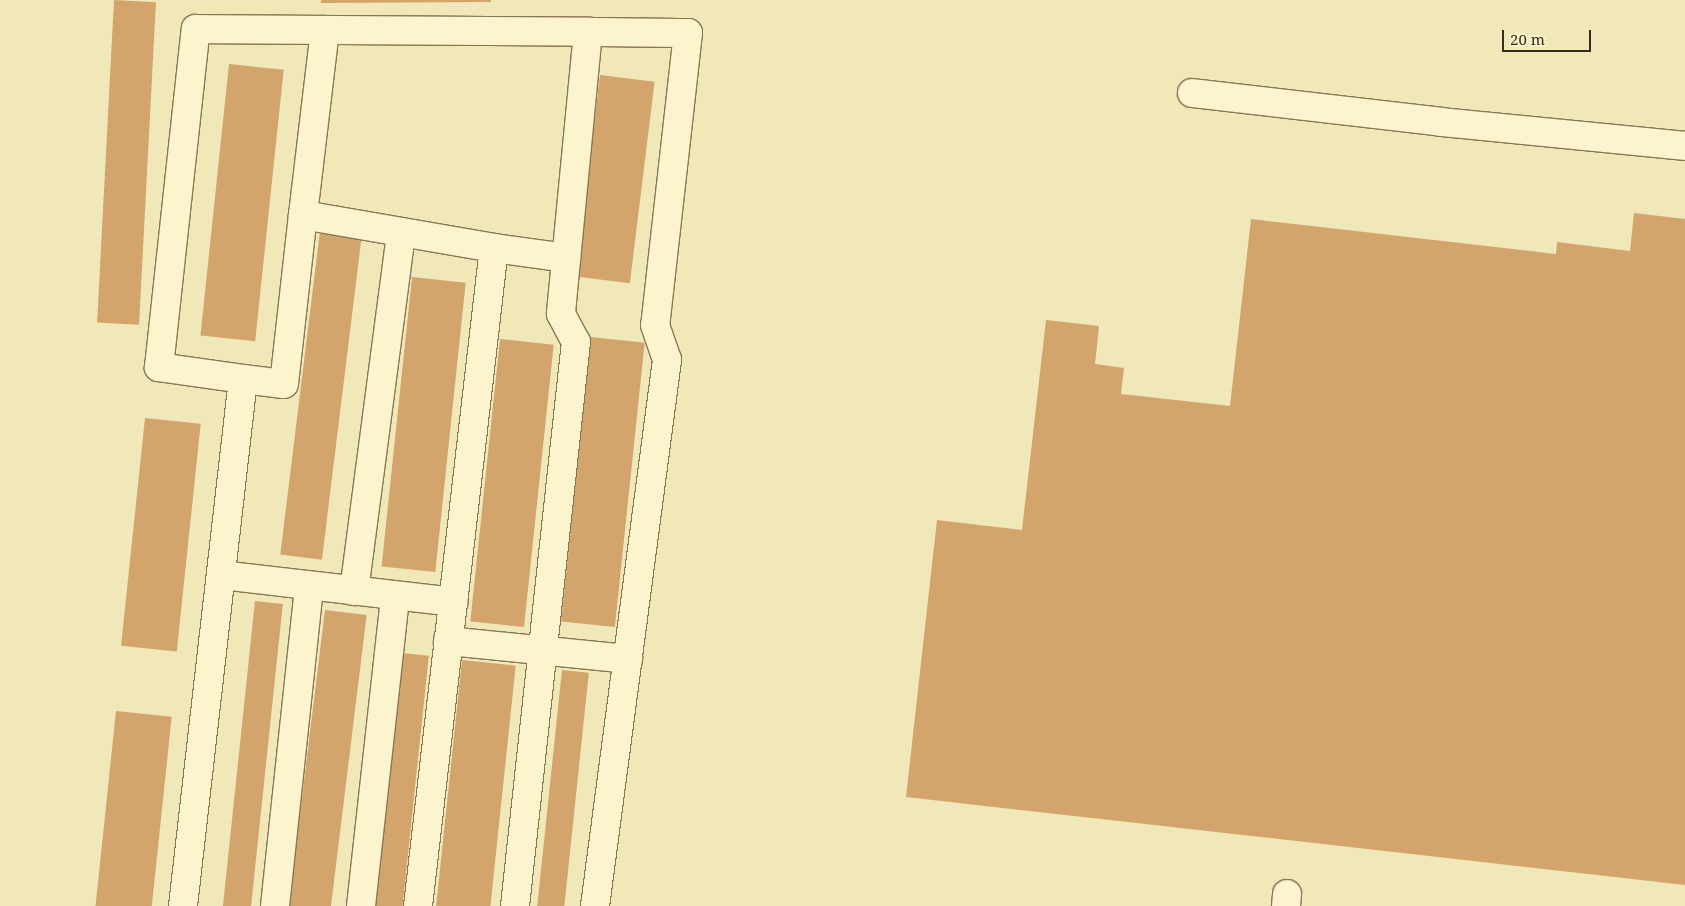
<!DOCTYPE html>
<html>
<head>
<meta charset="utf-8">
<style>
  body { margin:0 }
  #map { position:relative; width:1685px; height:906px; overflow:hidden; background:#f1e8ba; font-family:"Noto Serif",serif }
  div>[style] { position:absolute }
  .building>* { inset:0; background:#d3a46c; transform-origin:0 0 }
  .roads { filter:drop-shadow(1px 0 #897753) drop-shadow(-1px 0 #897753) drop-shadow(0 1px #897753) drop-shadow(0 -1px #897753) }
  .minor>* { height:28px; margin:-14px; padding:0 14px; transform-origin:14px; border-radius:14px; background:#fcf4cd }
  span { translate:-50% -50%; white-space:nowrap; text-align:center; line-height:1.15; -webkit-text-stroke:4px #f8f1ca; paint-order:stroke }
  .scale { position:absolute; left:1502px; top:30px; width:89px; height:22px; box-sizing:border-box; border:2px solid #372b19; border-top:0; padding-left:6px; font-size:15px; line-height:18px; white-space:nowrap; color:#372b19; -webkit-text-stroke:4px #f8f1ca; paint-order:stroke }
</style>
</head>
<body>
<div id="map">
  <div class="building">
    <div style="left:114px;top:0;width:42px;height:323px;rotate:3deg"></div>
    <div style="clip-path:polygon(321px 0,491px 0,491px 2px,321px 3px)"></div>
    <div style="left:229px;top:64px;width:55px;height:273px;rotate:6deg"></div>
    <div style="left:600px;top:75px;width:55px;height:203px;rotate:7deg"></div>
    <div style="clip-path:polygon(1634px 213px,1685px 219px,1685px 885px,906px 797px,937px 520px,1022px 530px,1046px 320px,1099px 326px,1095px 364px,1124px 368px,1121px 394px,1230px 406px,1251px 219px,1556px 254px,1557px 242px,1630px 251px)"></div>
    <div style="left:320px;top:231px;width:42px;height:326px;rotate:7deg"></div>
    <div style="left:412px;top:277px;width:54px;height:291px;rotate:6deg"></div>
    <div style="left:591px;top:337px;width:54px;height:286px;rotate:6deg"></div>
    <div style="left:500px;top:339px;width:54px;height:284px;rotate:6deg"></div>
    <div style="left:145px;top:418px;width:56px;height:229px;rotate:6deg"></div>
    <div style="left:255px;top:601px;width:28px;height:307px;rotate:6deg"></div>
    <div style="left:325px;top:610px;width:42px;height:298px;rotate:7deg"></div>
    <div style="left:402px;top:653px;width:27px;height:255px;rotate:6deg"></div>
    <div style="left:462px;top:660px;width:54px;height:248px;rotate:6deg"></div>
    <div style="left:562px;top:670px;width:27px;height:238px;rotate:6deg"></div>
    <div style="left:116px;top:711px;width:56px;height:196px;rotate:6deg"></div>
  </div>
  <div class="roads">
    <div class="minor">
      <div style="left:325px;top:30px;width:186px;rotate:96.8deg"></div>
      <div style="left:303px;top:215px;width:194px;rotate:9.8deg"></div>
      <div style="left:494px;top:248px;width:662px;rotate:96.59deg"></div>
      <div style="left:588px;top:32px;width:100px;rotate:0.6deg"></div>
      <div style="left:688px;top:33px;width:294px;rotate:96.4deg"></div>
      <div style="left:655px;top:325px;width:37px;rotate:71deg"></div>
      <div style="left:667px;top:360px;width:551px;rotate:97.51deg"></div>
      <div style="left:1192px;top:93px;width:251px;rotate:6.6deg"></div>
      <div style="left:1441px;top:122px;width:245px;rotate:5.6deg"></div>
      <div style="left:494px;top:248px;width:73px;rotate:7.9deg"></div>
      <div style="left:243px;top:379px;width:41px;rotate:7deg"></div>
      <div style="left:284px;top:384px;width:170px;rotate:-83.6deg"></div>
      <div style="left:221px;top:575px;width:234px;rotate:6.6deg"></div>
      <div style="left:354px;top:591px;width:362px;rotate:-82.5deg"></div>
      <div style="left:448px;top:641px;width:181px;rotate:5.7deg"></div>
      <div style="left:183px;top:906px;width:530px;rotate:-83.5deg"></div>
      <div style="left:243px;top:379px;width:85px;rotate:-171.9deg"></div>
      <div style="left:159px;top:367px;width:340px;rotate:-83.8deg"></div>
      <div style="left:196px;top:29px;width:392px;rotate:0.4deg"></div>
      <div style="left:588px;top:32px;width:283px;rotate:95.5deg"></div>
      <div style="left:561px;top:314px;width:32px;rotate:62deg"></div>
      <div style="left:576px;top:342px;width:567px;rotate:96.17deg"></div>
      <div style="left:275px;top:906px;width:322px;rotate:-83.9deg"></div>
      <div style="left:361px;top:906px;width:312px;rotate:-83.7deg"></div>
      <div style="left:1286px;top:906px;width:12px;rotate:-85deg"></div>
    </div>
  </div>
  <div class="scale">20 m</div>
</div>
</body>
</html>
